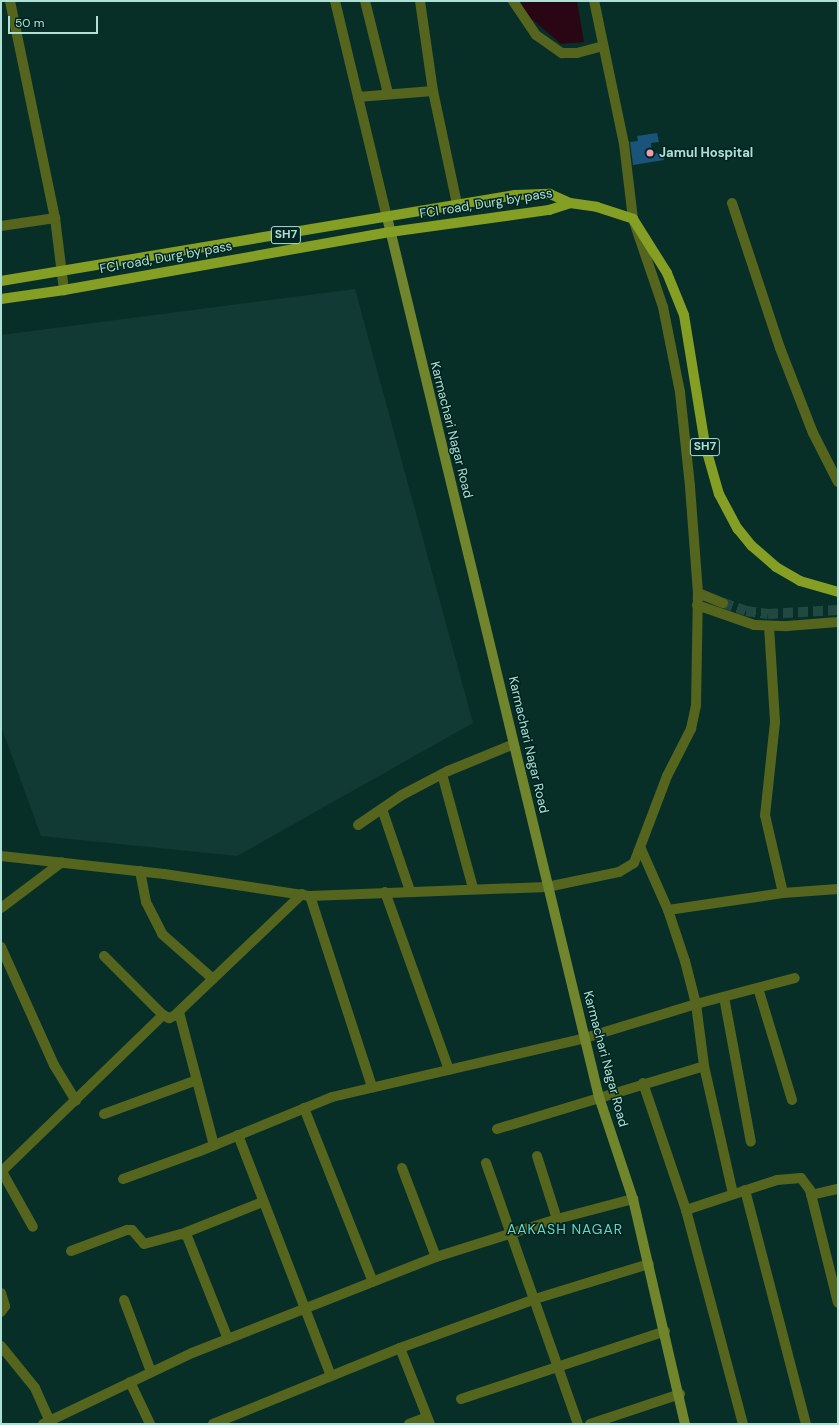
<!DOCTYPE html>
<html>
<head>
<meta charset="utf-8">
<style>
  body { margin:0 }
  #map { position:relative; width:839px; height:1425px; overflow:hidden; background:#082e28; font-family:"DM Sans",sans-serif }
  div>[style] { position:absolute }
  .built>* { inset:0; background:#113a34 }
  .water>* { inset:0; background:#2a0614 }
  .building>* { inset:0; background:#1a547a }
  .street-tunnel>* { height:10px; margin-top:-5px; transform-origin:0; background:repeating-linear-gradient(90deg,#214942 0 10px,transparent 0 15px) }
  .street>* { height:10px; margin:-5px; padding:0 5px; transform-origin:5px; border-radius:5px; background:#55651e }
  .secondary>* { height:10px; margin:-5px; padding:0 5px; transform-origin:5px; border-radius:5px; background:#70852c }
  .primary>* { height:10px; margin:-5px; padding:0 5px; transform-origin:5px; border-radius:5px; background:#859f24 }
  .dots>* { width:11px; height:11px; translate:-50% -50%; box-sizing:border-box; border:2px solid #00241f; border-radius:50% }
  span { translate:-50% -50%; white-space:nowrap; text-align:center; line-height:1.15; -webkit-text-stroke:3px #00241f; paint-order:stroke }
  .shield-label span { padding:1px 3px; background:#00241f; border:1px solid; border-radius:3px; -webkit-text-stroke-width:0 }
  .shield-label { font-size:12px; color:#aee0d6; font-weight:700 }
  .poi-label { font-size:13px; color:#aee0d6; font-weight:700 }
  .left { translate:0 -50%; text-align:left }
  .street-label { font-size:13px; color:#aee0d6 }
  .neighbourhood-label { font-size:14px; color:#65d6c3; letter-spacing:1px }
  .frame { position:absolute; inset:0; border:2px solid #aee0d6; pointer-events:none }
  .scale { position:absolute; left:8px; top:16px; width:90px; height:18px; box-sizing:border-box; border:2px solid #aee0d6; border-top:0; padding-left:5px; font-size:12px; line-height:14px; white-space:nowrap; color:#aee0d6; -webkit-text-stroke:3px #00241f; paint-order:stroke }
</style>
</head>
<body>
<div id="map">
  <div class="built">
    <div style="clip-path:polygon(355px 289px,473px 723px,237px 856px,41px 836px,1px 726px,1px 335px)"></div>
  </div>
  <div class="water">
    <div style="clip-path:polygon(520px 1px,577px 1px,584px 42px,561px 44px,527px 15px)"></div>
  </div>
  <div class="building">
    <div style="clip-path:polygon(657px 133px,659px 142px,651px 143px,652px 154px,663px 152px,664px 160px,633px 165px,630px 142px,638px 141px,637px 136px)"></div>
  </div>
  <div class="street-tunnel">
    <div style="left:723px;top:603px;width:24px;rotate:19deg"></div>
    <div style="left:746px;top:611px;width:22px;rotate:8deg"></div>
    <div style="left:768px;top:614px;width:70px;rotate:-3.3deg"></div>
  </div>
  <div class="street">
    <div style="left:10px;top:1px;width:222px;rotate:78.3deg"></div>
    <div style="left:55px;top:218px;width:73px;rotate:82.9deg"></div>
    <div style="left:335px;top:1px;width:222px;rotate:76.5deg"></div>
    <div style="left:365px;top:1px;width:95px;rotate:76deg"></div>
    <div style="left:420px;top:1px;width:91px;rotate:81.8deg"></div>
    <div style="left:433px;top:91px;width:116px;rotate:78deg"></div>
    <div style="left:513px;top:1px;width:41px;rotate:55.9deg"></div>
    <div style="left:536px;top:35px;width:32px;rotate:35deg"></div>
    <div style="left:562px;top:53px;width:15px"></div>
    <div style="left:577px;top:53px;width:27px;rotate:-15deg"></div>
    <div style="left:358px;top:97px;width:75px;rotate:-4.6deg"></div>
    <div style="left:732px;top:203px;width:153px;rotate:71.7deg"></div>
    <div style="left:780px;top:348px;width:91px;rotate:68.8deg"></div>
    <div style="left:813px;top:433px;width:55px;rotate:63deg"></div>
    <div style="left:1px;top:226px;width:55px;rotate:-8.4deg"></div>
    <div style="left:698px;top:593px;width:27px;rotate:22deg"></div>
    <div style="left:697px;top:605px;width:60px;rotate:19.3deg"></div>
    <div style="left:754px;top:625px;width:33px;rotate:2deg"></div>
    <div style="left:787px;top:626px;width:51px;rotate:-4.5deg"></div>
    <div style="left:769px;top:626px;width:96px;rotate:86.4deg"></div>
    <div style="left:775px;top:722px;width:94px;rotate:96.1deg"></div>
    <div style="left:765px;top:815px;width:80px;rotate:77deg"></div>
    <div style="left:442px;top:774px;width:118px;rotate:74.8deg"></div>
    <div style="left:382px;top:809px;width:87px;rotate:71.1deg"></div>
    <div style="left:358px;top:825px;width:53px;rotate:-34.3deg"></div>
    <div style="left:402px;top:795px;width:52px;rotate:-27.6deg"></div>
    <div style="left:448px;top:771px;width:71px;rotate:-22.2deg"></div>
    <div style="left:641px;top:849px;width:67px;rotate:66.1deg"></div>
    <div style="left:668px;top:910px;width:54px;rotate:71.6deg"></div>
    <div style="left:685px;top:961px;width:44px;rotate:75.7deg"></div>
    <div style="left:696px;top:1004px;width:63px;rotate:82.6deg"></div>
    <div style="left:704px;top:1066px;width:131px;rotate:77.2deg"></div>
    <div style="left:1px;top:856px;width:164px;rotate:6.3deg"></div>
    <div style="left:164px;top:874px;width:148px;rotate:8.6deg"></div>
    <div style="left:310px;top:896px;width:237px;rotate:-2.2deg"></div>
    <div style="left:547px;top:887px;width:74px;rotate:-11.8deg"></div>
    <div style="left:619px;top:872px;width:17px;rotate:-31deg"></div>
    <div style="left:634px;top:863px;width:93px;rotate:-69.2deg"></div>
    <div style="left:667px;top:776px;width:53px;rotate:-62.9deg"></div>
    <div style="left:691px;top:729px;width:25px;rotate:-78deg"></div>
    <div style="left:696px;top:705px;width:112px;rotate:-89deg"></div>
    <div style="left:698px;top:593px;width:107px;rotate:-94.3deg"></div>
    <div style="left:690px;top:486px;width:95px;rotate:-96.1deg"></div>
    <div style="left:680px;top:392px;width:87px;rotate:-101.3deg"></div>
    <div style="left:663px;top:307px;width:93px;rotate:-108.8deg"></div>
    <div style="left:633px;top:219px;width:76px;rotate:-96.8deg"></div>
    <div style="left:624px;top:144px;width:146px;rotate:-101.8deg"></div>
    <div style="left:140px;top:871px;width:32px;rotate:79deg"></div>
    <div style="left:146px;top:902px;width:36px;rotate:63deg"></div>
    <div style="left:162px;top:934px;width:68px;rotate:41.4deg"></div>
    <div style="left:385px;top:892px;width:189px;rotate:70.2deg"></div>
    <div style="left:310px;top:896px;width:201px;rotate:72deg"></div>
    <div style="left:1px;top:908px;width:76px;rotate:-37deg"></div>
    <div style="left:668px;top:910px;width:116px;rotate:-8.4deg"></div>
    <div style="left:783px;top:893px;width:55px;rotate:-4.2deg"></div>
    <div style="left:1px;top:947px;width:129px;rotate:65.8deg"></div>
    <div style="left:54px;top:1065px;width:42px;rotate:58.6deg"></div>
    <div style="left:104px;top:956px;width:83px;rotate:45deg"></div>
    <div style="left:163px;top:1015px;width:7px;rotate:27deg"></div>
    <div style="left:169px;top:1018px;width:5px;rotate:-22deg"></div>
    <div style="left:174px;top:1016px;width:177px;rotate:-43.6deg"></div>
    <div style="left:758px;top:988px;width:117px;rotate:73.1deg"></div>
    <div style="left:724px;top:997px;width:147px;rotate:79.5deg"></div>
    <div style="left:179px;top:1012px;width:138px;rotate:75.3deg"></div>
    <div style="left:643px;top:1083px;width:134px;rotate:71.3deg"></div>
    <div style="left:686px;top:1210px;width:221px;rotate:75.1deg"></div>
    <div style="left:304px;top:1108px;width:187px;rotate:68.4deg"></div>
    <div style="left:104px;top:1114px;width:99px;rotate:-20.1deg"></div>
    <div style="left:497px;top:1129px;width:216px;rotate:-16.9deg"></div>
    <div style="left:238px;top:1135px;width:258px;rotate:68.9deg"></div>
    <div style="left:537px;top:1156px;width:66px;rotate:72.4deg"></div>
    <div style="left:486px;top:1163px;width:277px;rotate:70.6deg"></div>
    <div style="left:402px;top:1168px;width:95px;rotate:69.1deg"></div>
    <div style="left:1px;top:1170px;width:65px;rotate:60.7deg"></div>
    <div style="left:1px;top:1172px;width:226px;rotate:-44.1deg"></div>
    <div style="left:123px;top:1179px;width:82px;rotate:-20deg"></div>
    <div style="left:200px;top:1151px;width:143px;rotate:-22.2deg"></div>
    <div style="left:332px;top:1097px;width:260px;rotate:-13.1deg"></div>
    <div style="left:585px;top:1038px;width:116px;rotate:-17deg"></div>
    <div style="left:696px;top:1004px;width:102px;rotate:-14.7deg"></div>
    <div style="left:745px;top:1190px;width:242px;rotate:75.4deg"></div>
    <div style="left:811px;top:1195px;width:28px;rotate:-13deg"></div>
    <div style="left:686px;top:1210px;width:96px;rotate:-18.2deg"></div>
    <div style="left:777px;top:1180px;width:24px;rotate:-5deg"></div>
    <div style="left:801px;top:1178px;width:15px;rotate:53deg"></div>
    <div style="left:810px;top:1190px;width:116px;rotate:76.1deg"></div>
    <div style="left:182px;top:1234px;width:87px;rotate:-21.6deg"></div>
    <div style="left:71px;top:1251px;width:60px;rotate:-20.6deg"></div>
    <div style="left:127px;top:1230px;width:5px"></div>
    <div style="left:132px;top:1230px;width:18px;rotate:49deg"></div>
    <div style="left:144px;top:1244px;width:39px;rotate:-15deg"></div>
    <div style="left:182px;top:1234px;width:5px;rotate:22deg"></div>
    <div style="left:187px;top:1236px;width:111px;rotate:68.3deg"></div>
    <div style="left:1px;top:1293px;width:14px;rotate:73deg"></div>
    <div style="left:5px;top:1306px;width:7px;rotate:124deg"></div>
    <div style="left:124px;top:1300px;width:77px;rotate:69.4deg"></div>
    <div style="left:1px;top:1346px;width:54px;rotate:51deg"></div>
    <div style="left:35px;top:1388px;width:36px;rotate:66deg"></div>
    <div style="left:400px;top:1348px;width:82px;rotate:68.5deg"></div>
    <div style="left:130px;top:1382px;width:47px;rotate:64.5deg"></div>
    <div style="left:461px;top:1399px;width:215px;rotate:-18.4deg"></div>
    <div style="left:43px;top:1424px;width:165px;rotate:-25.5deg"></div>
    <div style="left:192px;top:1353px;width:262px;rotate:-21.5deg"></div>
    <div style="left:436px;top:1257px;width:127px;rotate:-17.4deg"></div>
    <div style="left:557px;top:1219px;width:79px;rotate:-14.7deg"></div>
    <div style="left:213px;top:1424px;width:202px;rotate:-22.1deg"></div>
    <div style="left:400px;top:1348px;width:144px;rotate:-19.9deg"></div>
    <div style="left:535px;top:1299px;width:119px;rotate:-17.1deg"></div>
    <div style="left:409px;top:1424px;width:19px;rotate:-21deg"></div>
    <div style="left:590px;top:1424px;width:95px;rotate:-18.4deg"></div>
  </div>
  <div class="secondary">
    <div style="left:387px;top:217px;width:905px;rotate:76.46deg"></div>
    <div style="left:599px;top:1097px;width:108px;rotate:71.6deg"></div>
    <div style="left:633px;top:1199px;width:231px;rotate:77deg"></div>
  </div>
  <div class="primary">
    <div style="left:1px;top:281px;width:521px;rotate:-9.5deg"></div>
    <div style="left:515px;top:195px;width:35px;rotate:-2deg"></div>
    <div style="left:550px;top:194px;width:22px;rotate:24deg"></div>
    <div style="left:570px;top:203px;width:27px;rotate:8deg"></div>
    <div style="left:597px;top:207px;width:38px;rotate:18deg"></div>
    <div style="left:633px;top:219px;width:64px;rotate:57.8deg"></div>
    <div style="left:667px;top:273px;width:45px;rotate:68deg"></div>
    <div style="left:684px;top:315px;width:132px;rotate:80.8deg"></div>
    <div style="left:705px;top:445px;width:51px;rotate:74.1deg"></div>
    <div style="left:719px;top:494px;width:40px;rotate:62deg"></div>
    <div style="left:738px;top:529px;width:22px;rotate:51deg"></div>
    <div style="left:752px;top:546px;width:32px;rotate:41deg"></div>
    <div style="left:776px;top:567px;width:28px;rotate:30deg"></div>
    <div style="left:800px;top:581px;width:40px;rotate:16deg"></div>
    <div style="left:1px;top:299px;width:64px;rotate:-8.1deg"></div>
    <div style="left:64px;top:290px;width:331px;rotate:-10.1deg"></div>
    <div style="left:390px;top:232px;width:161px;rotate:-7.9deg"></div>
    <div style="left:549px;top:210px;width:22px;rotate:-18deg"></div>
  </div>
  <div class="dots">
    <div style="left:650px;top:153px;background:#f19ab3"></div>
  </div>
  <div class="shield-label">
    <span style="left:286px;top:235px">SH7</span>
    <span style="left:705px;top:447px">SH7</span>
  </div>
  <div class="poi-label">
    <span class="left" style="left:659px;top:153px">Jamul Hospital</span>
  </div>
  <div class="street-label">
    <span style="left:486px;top:204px;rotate:-9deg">FCI road, Durg by pass</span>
    <span style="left:166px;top:258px;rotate:-10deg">FCI road, Durg by pass</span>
    <span style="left:451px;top:430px;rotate:76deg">Karmachari Nagar Road</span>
    <span style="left:528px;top:745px;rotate:77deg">Karmachari Nagar Road</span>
    <span style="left:605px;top:1059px;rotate:75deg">Karmachari Nagar Road</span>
  </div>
  <div class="neighbourhood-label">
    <span style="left:565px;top:1229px">AAKASH NAGAR</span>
  </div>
  <div class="frame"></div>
  <div class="scale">50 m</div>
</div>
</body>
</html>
